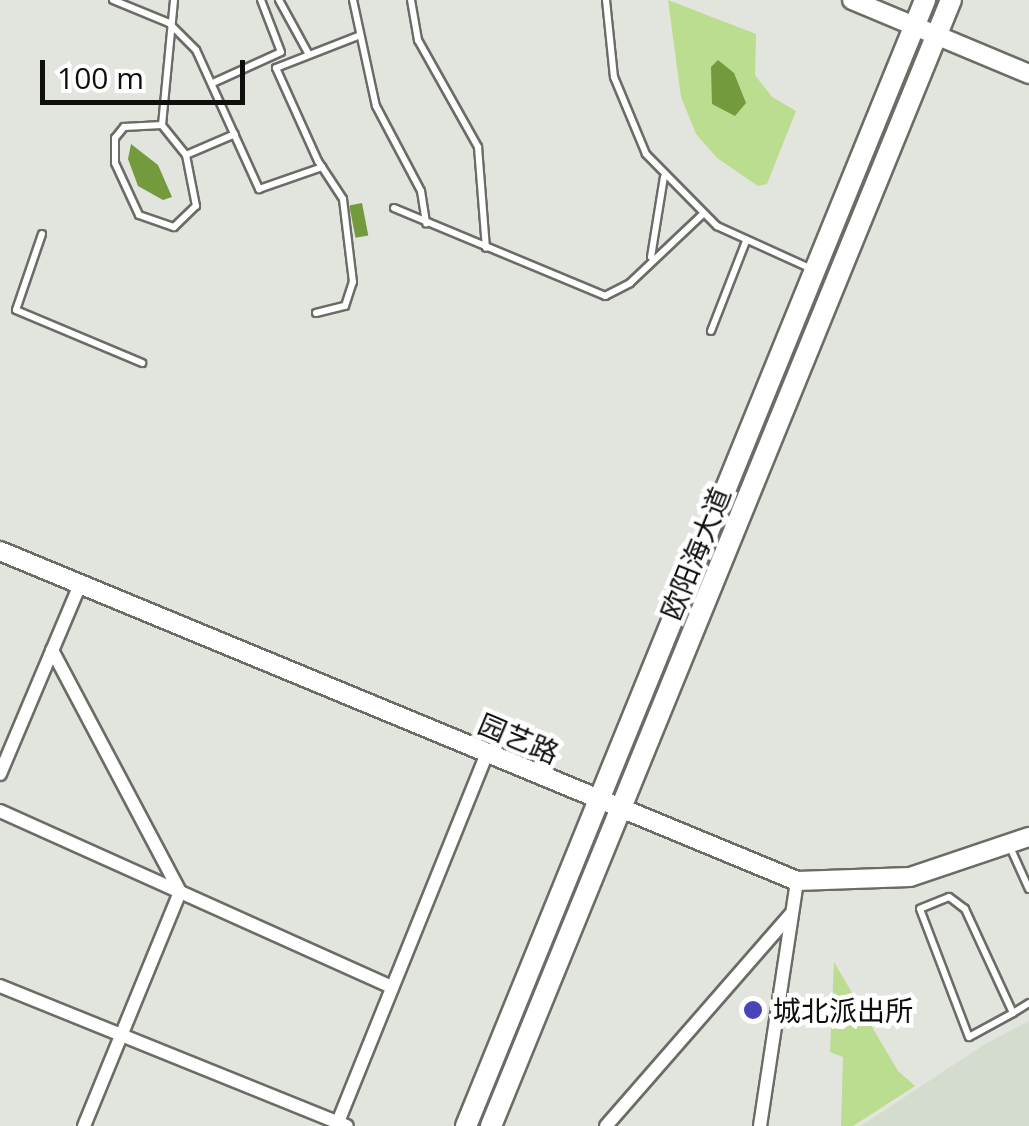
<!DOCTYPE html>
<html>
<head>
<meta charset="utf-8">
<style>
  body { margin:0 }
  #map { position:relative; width:1029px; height:1126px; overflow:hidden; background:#e1e5dd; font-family:"Open Sans","Noto Sans SC",sans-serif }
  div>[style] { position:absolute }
  .built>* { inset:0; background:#d4dccd }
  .green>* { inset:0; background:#badd90 }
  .water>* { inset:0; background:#749a3e; transform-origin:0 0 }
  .roads { filter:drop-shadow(2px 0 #6a6d66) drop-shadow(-2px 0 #6a6d66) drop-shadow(0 2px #6a6d66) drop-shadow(0 -2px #6a6d66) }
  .service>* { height:6px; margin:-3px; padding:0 3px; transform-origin:3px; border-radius:3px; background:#fff }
  .minor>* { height:12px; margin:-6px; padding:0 6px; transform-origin:6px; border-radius:6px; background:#fff }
  .tertiary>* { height:18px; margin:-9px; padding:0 9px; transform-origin:9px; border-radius:9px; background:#fff }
  .secondary>* { height:18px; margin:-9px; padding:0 9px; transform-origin:9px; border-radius:9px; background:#fff }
  .primary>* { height:20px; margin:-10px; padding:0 10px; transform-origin:10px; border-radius:10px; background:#fff }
  .dots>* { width:28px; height:28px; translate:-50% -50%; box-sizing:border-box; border:5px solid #fff; border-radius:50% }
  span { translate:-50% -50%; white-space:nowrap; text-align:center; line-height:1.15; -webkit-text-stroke:9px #fff; paint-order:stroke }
  .street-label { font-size:28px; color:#0f100e }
  .poi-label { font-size:28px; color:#0f100e }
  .left { translate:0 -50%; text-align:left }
  .scale { position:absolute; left:40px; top:60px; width:205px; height:45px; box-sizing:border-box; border:5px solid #0f100e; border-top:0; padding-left:12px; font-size:30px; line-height:35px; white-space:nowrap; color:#0f100e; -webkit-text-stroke:8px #fff; paint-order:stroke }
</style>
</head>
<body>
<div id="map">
  <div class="built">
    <div style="clip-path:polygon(1029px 1021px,1029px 1126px,861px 1126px,985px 1044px)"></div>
  </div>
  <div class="green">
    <div style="clip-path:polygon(668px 0,756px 34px,755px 75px,772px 97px,796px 111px,767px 184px,758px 186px,717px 158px,696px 134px,681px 97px)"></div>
    <div style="clip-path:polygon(834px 962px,898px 1071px,915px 1086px,853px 1126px,841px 1126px,843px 1057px,830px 1052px)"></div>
  </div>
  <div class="water">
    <div style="clip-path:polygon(718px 60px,734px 73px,746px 103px,735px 116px,712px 104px,711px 67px)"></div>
    <div style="clip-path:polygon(131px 144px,158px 165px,172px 197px,163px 200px,138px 186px,128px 159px)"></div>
    <div style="left:362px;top:203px;width:33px;height:13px;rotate:79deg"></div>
  </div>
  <div class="roads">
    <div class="service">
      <div style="left:113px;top:0;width:61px;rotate:22.3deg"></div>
      <div style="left:169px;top:23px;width:38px;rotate:45deg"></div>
      <div style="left:196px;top:50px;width:153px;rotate:65.6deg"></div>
      <div style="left:259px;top:189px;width:67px;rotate:-19.2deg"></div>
      <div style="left:279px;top:0;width:60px;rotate:61.3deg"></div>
      <div style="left:353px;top:0;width:108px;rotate:77.8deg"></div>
      <div style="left:376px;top:106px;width:96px;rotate:62.1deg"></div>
      <div style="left:421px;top:191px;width:33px;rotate:81deg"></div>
      <div style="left:411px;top:0;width:41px;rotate:80.1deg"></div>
      <div style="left:418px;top:40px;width:123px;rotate:60.7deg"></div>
      <div style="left:478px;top:147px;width:101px;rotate:85.5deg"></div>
      <div style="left:606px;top:0;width:77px;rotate:84.1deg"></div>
      <div style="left:614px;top:77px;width:83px;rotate:67.4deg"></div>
      <div style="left:646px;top:154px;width:101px;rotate:45.4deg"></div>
      <div style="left:717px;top:226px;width:107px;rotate:24.4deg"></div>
      <div style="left:215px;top:82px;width:72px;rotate:-24.4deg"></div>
      <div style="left:281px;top:52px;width:56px;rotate:-111deg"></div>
      <div style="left:162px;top:125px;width:38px;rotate:177deg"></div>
      <div style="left:124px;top:127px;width:14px;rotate:129deg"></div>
      <div style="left:115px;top:138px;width:25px;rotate:90deg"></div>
      <div style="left:115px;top:163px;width:57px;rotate:65.2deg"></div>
      <div style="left:139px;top:215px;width:37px;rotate:19deg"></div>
      <div style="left:174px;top:227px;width:30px;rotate:-44deg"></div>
      <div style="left:196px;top:206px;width:52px;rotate:-101.1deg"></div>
      <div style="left:186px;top:155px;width:38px;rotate:-129deg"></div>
      <div style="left:162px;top:125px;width:126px;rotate:-84.5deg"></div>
      <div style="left:186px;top:155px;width:53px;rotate:-23.2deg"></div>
      <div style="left:394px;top:208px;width:229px;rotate:22.6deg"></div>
      <div style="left:605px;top:296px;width:28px;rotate:-27deg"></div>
      <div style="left:630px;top:283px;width:100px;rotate:-43.4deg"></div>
      <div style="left:42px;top:234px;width:80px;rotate:108.9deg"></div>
      <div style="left:16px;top:310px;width:137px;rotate:22.8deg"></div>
      <div style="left:651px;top:257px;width:81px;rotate:-80.8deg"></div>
      <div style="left:316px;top:313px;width:30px;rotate:-14deg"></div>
      <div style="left:345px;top:306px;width:25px;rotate:-72deg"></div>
      <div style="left:353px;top:282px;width:84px;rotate:-96.9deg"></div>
      <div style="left:343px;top:199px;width:45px;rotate:-123.3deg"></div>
      <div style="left:318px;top:161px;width:102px;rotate:-114.3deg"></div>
      <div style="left:276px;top:68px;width:88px;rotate:-21.3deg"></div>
      <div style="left:711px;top:331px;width:97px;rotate:-68.7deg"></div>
      <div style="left:1010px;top:847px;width:46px;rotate:65.7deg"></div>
      <div style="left:1013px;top:1013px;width:115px;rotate:-114.8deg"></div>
      <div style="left:965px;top:909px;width:20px;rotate:-143deg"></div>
      <div style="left:949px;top:897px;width:31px;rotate:158deg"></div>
      <div style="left:920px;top:909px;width:137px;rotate:69.1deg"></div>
      <div style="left:969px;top:1037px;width:50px;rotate:-28.6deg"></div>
      <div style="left:1013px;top:1013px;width:19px;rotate:-32deg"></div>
    </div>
    <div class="minor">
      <div style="left:52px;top:650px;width:274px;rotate:62.1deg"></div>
      <div style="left:180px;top:892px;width:253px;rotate:112.3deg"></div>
      <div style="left:0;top:774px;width:205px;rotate:-67.1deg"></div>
      <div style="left:0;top:811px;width:430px;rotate:24.2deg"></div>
      <div style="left:0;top:986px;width:374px;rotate:22deg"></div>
      <div style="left:338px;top:1122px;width:397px;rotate:-68deg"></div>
      <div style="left:606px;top:1126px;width:283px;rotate:-48.9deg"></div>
      <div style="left:760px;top:1126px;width:248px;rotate:-81.4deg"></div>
    </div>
    <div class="tertiary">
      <div style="left:0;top:551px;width:863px;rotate:22.49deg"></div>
      <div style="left:797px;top:881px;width:113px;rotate:-2deg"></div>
      <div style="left:910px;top:877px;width:126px;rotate:-18.6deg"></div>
    </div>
    <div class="secondary">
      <div style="left:852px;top:0;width:192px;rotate:22.7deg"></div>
    </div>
    <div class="primary">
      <div style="left:466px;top:1126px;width:1216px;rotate:-67.82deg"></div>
      <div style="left:491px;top:1126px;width:1216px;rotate:-67.78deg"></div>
    </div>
  </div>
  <div class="dots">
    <div style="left:753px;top:1010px;background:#4944ba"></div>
  </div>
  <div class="street-label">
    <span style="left:695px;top:553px;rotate:-68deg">欧阳海大道</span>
    <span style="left:519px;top:738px;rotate:23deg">园艺路</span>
  </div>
  <div class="poi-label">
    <span class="left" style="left:773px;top:1010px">城北派出所</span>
  </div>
  <div class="scale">100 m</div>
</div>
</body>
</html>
